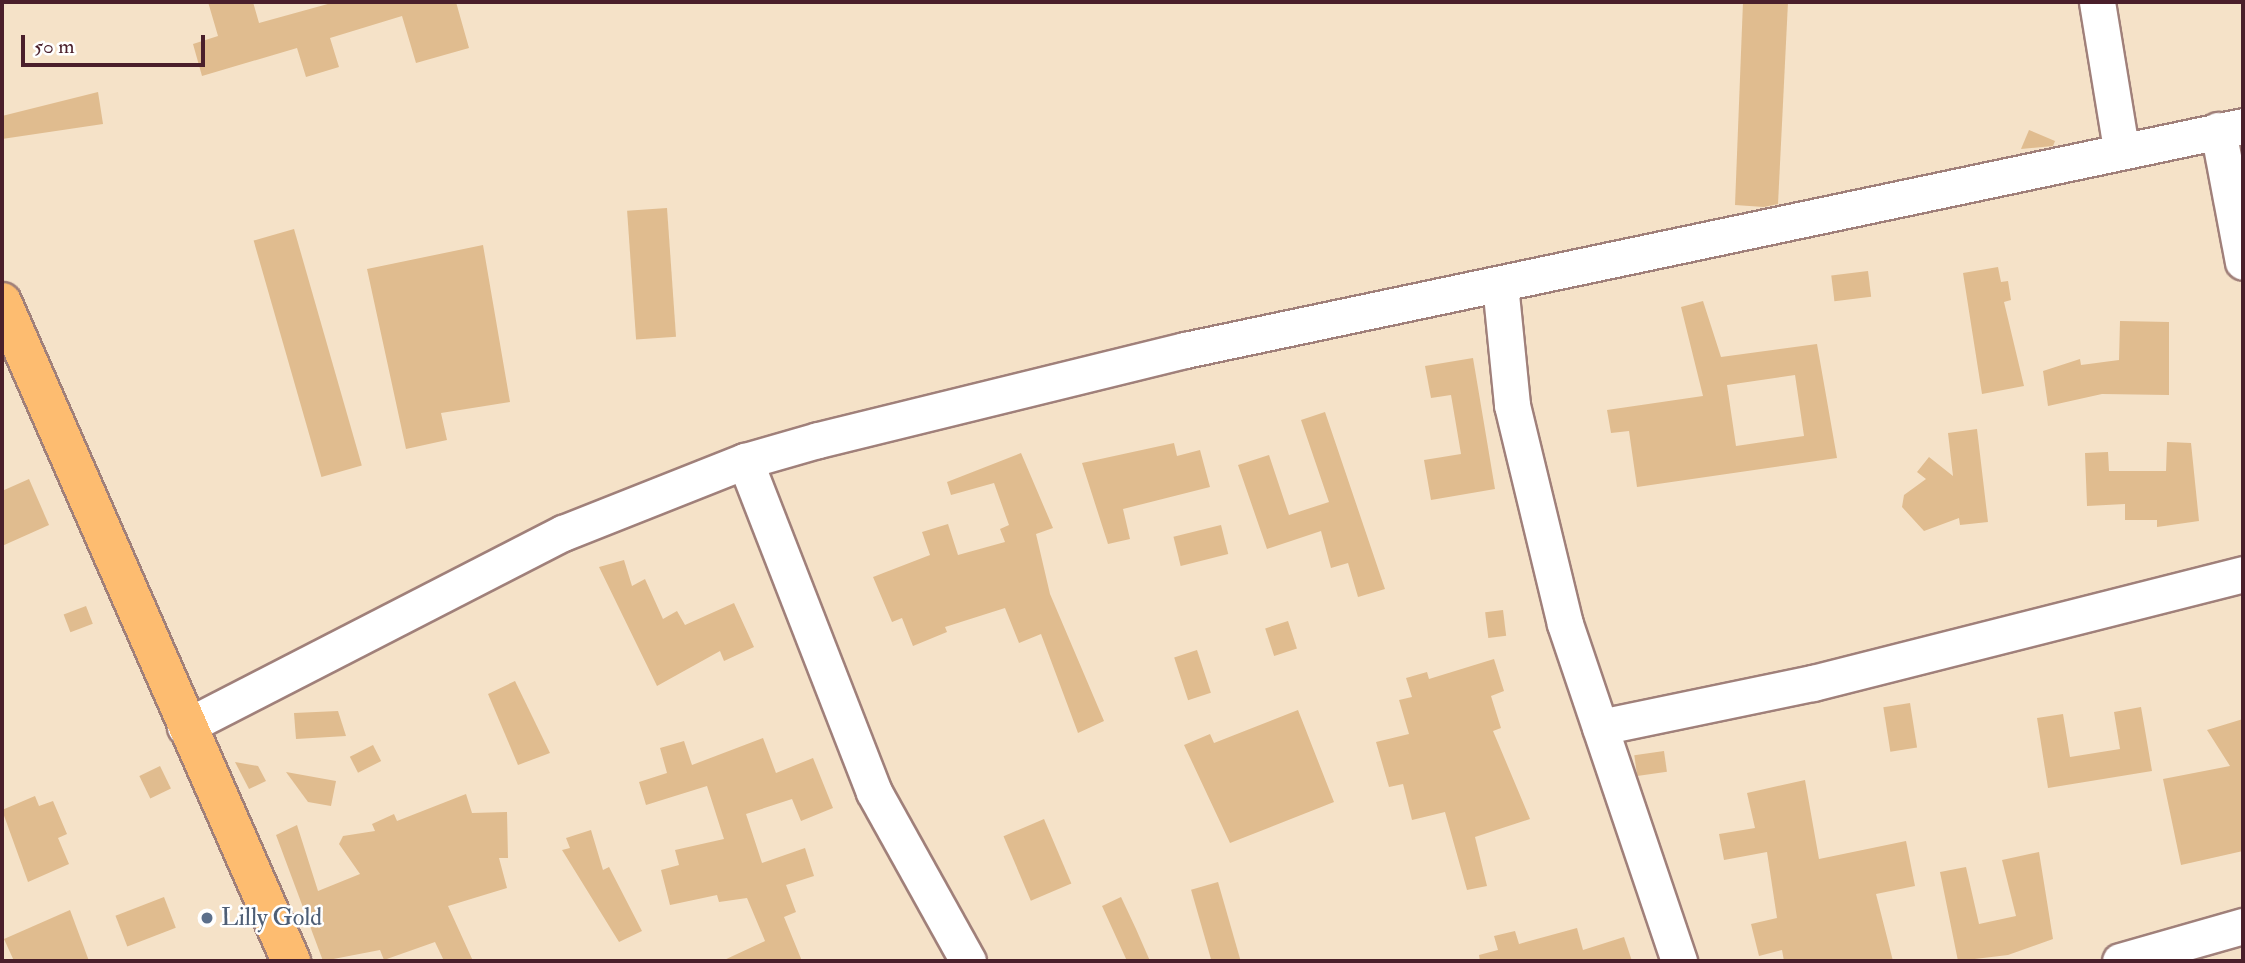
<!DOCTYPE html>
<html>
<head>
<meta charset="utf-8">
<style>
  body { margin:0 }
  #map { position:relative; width:2245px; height:963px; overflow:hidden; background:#f5e2c8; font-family:"IM FELL Double Pica",serif }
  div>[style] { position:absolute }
  .building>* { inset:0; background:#e0bc8f; transform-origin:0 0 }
  .roads { filter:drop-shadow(2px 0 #a0807a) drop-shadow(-2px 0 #a0807a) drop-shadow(0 2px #a0807a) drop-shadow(0 -2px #a0807a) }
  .minor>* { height:35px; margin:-17.5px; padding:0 17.5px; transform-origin:17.5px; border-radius:17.5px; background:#fff }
  .major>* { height:38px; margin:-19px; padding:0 19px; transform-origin:19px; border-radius:19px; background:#fdbc70 }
  .dots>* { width:19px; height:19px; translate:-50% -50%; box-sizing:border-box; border:4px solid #fff; border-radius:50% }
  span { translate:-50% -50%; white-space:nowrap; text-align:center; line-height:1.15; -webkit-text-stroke:5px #fff; paint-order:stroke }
  .service-label { font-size:24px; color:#4e5e75 }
  .left { translate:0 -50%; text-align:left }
  .frame { position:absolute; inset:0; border:4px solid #4a1f2b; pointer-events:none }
  .scale { position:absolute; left:21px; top:35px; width:184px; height:32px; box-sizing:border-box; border:4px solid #4a1f2b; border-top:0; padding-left:9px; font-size:21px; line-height:24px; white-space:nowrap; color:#4a1f2b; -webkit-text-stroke:5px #fff; paint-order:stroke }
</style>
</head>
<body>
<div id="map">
  <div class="building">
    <div style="clip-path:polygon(208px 2px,253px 2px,259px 23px,335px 2px,456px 2px,469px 48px,416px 63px,402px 16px,330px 38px,339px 67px,306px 77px,297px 48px,202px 76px,193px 44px,218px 36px)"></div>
    <div style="clip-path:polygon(1743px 2px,1788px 2px,1778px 204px,1764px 207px,1735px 205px)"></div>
    <div style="clip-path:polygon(98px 92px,103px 124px,2px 139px,2px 116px)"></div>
    <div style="clip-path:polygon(2029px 130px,2055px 141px,2053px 146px,2021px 149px)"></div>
    <div style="left:667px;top:208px;width:129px;height:40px;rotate:86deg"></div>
    <div style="left:294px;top:229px;width:246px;height:42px;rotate:74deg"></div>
    <div style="clip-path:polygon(483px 245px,510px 402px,441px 413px,447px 440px,406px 449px,367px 269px)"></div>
    <div style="clip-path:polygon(1998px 267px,2001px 282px,2008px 281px,2011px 300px,2004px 302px,2024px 386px,1982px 394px,1963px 273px)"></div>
    <div style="left:1868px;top:271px;width:26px;height:37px;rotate:83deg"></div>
    <div style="clip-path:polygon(evenodd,1703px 301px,1721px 357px,1817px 344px,1837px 458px,1637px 487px,1629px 431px,1611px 433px,1607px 410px,1703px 396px,1681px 307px,1703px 301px,1795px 375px,1804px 436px,1736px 446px,1727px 385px,1795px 375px)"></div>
    <div style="clip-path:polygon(2120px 321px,2169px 322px,2169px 395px,2102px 394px,2048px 406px,2043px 371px,2080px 359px,2081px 365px,2119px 360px)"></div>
    <div style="clip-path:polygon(1473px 358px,1495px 489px,1431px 500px,1424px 460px,1461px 454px,1451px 395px,1431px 398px,1425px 366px)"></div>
    <div style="clip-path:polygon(1325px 412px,1385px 589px,1358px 597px,1348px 563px,1331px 568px,1321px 531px,1267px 549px,1238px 465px,1269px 455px,1289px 515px,1329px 502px,1301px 420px)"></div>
    <div style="clip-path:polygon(1977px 429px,1988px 522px,1960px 525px,1959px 518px,1924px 531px,1902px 507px,1904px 495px,1926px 479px,1917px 472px,1929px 457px,1953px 476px,1948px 433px)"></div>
    <div style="clip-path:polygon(2167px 442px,2191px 443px,2199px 521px,2157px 527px,2157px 520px,2125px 520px,2125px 504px,2087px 506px,2085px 453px,2108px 452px,2109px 471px,2166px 471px)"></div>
    <div style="clip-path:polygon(1174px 443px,1177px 456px,1200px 450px,1210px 487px,1123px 509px,1130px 539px,1108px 544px,1082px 463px)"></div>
    <div style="clip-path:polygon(1021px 453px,1053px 528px,1036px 534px,1050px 594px,1104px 721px,1078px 733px,1041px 634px,1019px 643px,1005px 608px,945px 627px,947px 632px,913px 646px,902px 618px,892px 622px,873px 577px,930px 555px,922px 532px,948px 524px,958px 555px,1005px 542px,1000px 529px,1009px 525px,994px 483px,951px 495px,947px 482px)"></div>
    <div style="clip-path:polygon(29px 479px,49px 525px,2px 546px,2px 491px)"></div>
    <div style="left:1221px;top:525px;width:30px;height:49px;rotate:76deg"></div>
    <div style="clip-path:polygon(624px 560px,632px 586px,645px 579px,663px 619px,677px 611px,685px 625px,734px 603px,754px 647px,724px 661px,720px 651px,657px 686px,599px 567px)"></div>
    <div style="left:86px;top:606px;width:19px;height:24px;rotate:69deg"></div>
    <div style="left:1503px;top:610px;width:26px;height:18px;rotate:83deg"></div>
    <div style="left:1288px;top:621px;width:29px;height:24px;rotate:72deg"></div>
    <div style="left:1197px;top:650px;width:45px;height:24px;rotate:72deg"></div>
    <div style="clip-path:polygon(1494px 659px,1504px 691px,1491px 696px,1501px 728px,1493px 731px,1530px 819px,1475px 837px,1487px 886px,1467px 890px,1445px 812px,1412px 820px,1403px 784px,1389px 787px,1376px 742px,1409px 734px,1399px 700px,1412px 697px,1406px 678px,1427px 672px,1429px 679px)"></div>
    <div style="clip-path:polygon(515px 681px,550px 753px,518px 765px,488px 694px)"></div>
    <div style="left:1910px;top:703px;width:45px;height:27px;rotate:81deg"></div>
    <div style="clip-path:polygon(2141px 707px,2152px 771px,2048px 788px,2037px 718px,2063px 714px,2070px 757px,2120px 749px,2114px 712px)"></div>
    <div style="clip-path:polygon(1298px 710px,1334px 802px,1230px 843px,1184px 745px,1210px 734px,1214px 743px)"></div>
    <div style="clip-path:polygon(338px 711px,346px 736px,296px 739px,294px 713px)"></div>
    <div style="clip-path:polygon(2243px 719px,2243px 851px,2181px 865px,2163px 779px,2230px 766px,2207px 730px)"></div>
    <div style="clip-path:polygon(763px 738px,776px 773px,813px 758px,833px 808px,801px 821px,792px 799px,746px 814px,762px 863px,805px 848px,814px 876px,786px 885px,796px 912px,784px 917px,802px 961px,722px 961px,765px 941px,747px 898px,719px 902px,717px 895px,670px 905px,661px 870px,679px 865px,675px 850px,724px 839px,707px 786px,646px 805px,639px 782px,667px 773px,660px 748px,684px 741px,692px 765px)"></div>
    <div style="left:373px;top:745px;width:18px;height:26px;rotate:63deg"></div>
    <div style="left:1664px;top:751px;width:21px;height:30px;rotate:82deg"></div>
    <div style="clip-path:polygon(235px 762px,258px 766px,266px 781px,249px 789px)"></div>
    <div style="left:160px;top:766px;width:25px;height:23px;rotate:64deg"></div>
    <div style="clip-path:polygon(286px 772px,336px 781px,331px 806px,308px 802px)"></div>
    <div style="clip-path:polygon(1805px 780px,1819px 859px,1906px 841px,1915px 886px,1876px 894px,1893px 961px,1784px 961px,1782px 950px,1759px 956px,1751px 924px,1777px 918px,1767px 852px,1724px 860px,1719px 834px,1755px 828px,1747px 793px)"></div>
    <div style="clip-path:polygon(466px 794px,472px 813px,507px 812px,508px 858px,499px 858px,507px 888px,448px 906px,473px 961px,444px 961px,435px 942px,384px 960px,380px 950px,323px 961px,276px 835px,297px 825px,318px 891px,360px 874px,339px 844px,343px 836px,375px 831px,372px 824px,394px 814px,397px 821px)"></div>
    <div style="clip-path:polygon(35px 796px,39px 806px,53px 801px,67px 834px,58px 838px,69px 864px,28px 882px,2px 810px)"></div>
    <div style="left:1044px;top:819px;width:70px;height:44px;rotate:67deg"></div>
    <div style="clip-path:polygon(591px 830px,603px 870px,609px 867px,642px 931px,619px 942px,562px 850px,570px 848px,566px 838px)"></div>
    <div style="clip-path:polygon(2039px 852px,2053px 939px,2008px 955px,1958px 961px,1940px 872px,1966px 867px,1979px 924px,2016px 916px,2002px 860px)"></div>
    <div style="left:1218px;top:882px;width:82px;height:28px;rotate:74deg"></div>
    <div style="left:164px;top:897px;width:33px;height:52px;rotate:69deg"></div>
    <div style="clip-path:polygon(1121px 897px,1136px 929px,1150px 961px,1127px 961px,1102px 906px)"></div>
    <div style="clip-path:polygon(70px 910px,89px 961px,14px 961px,4px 939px)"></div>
    <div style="clip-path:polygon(1577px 928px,1583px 950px,1624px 937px,1632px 961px,1480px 961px,1479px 955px,1498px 950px,1494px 936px,1515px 931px,1519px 944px)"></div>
  </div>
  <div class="roads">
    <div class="minor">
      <div style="left:2097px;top:2px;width:148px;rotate:80.7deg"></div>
      <div style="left:2218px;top:130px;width:134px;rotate:79.3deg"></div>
      <div style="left:1500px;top:284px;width:122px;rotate:84.3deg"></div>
      <div style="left:1512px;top:405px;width:225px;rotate:76.4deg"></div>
      <div style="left:1565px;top:624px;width:356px;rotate:71.3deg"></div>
      <div style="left:745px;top:461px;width:355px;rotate:68.7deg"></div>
      <div style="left:874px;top:792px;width:193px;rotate:60.9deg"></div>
      <div style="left:185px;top:727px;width:425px;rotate:-27.2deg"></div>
      <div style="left:563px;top:533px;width:196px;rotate:-21.6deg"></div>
      <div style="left:745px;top:461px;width:76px;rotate:-16deg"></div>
      <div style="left:818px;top:440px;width:378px;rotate:-13.8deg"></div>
      <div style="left:1185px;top:350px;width:1081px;rotate:-11.95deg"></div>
      <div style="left:1600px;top:727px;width:217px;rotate:-11.7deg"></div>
      <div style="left:1813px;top:683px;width:444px;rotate:-14.2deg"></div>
      <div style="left:2120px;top:961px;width:128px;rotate:-15.9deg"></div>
    </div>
    <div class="major">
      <div style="left:2px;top:302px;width:720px;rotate:66.32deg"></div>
    </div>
  </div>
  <div class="dots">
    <div style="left:207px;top:918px;background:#5c6f8a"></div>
  </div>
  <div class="service-label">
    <span class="left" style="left:221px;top:918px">Lilly Gold</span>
  </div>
  <div class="frame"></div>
  <div class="scale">50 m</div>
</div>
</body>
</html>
